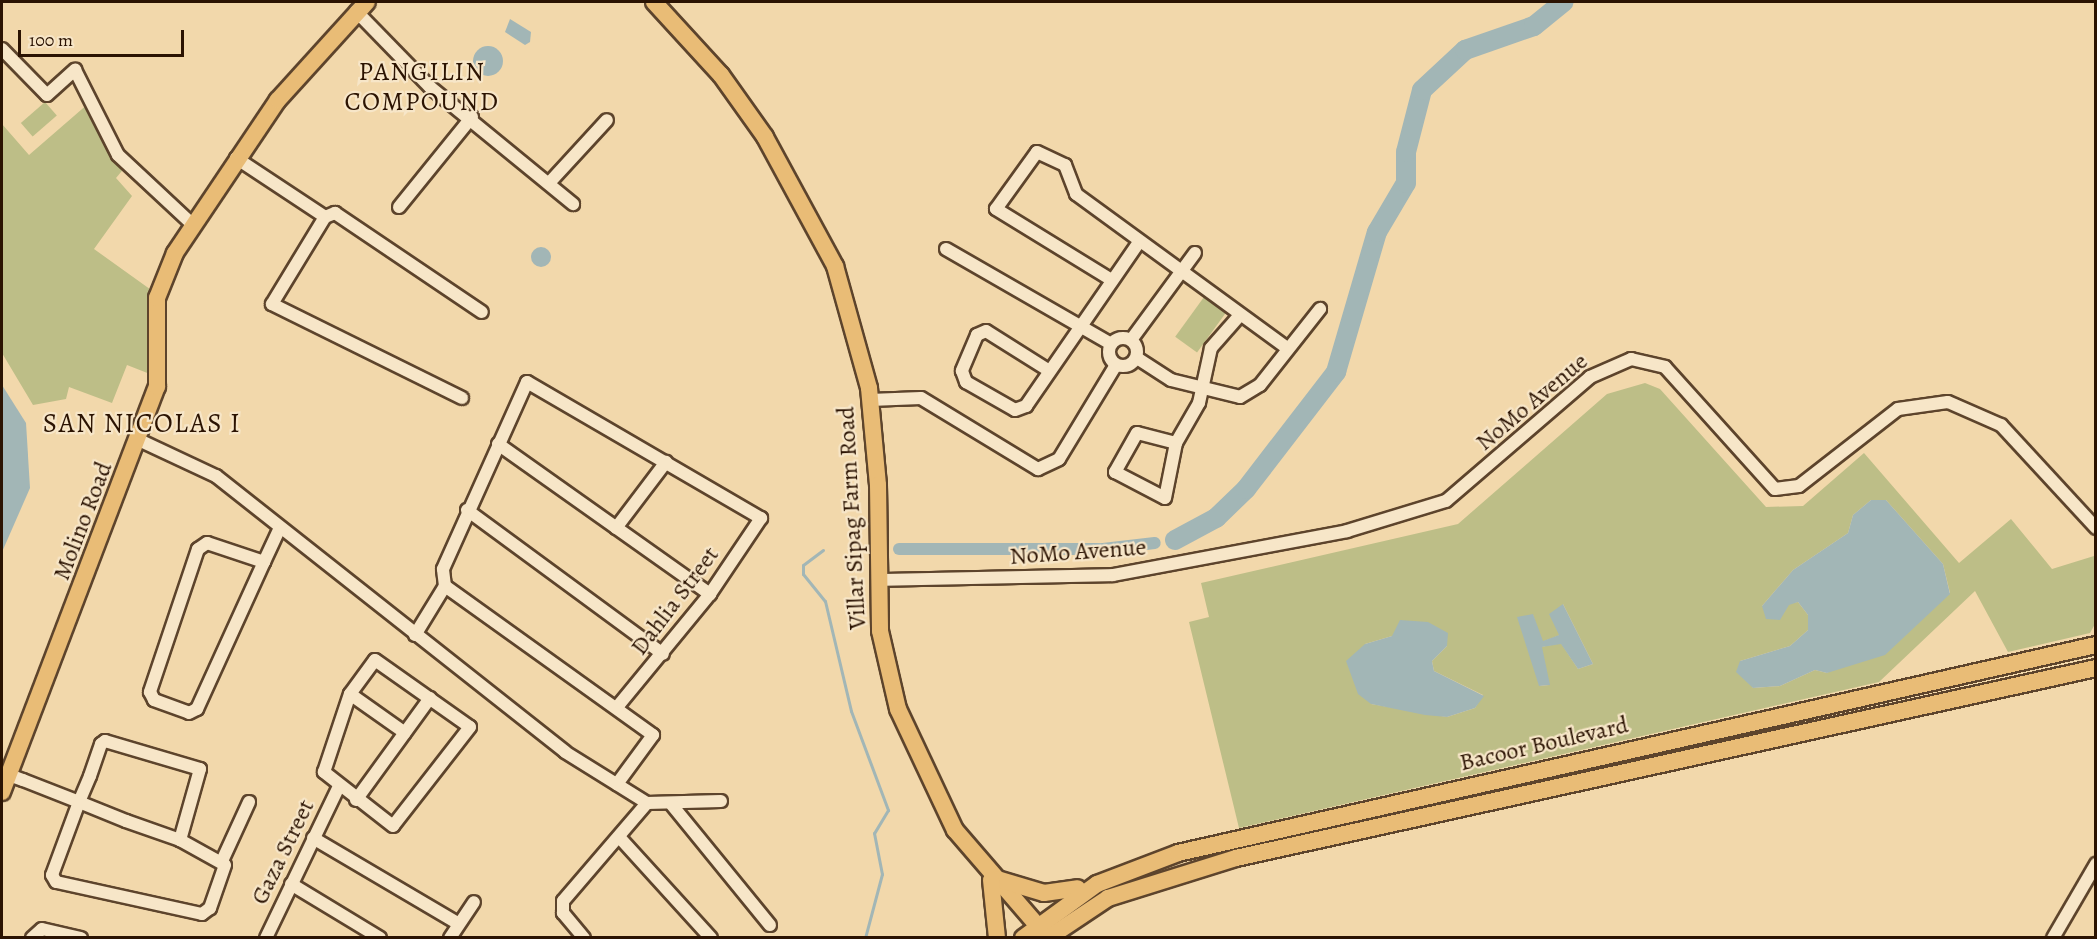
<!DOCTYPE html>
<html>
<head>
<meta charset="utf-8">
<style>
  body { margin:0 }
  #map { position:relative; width:2097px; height:939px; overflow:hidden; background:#f2d8ab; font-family:Alegreya,serif }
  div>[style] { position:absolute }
  .green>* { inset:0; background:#bdbe87; transform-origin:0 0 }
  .water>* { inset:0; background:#a2b6b6 }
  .round { border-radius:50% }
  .stream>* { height:3px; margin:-1.5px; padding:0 1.5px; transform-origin:1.5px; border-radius:1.5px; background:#a2b6b6 }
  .canal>* { height:12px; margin:-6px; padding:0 6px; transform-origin:6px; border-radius:6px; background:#a2b6b6 }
  .river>* { height:20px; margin:-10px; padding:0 10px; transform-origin:10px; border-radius:10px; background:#a2b6b6 }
  .roads { filter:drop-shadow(2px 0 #5d442c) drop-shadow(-2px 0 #5d442c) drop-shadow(0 2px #5d442c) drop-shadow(0 -2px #5d442c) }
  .minor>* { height:12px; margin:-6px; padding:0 6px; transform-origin:6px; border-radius:6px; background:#f7e6c8 }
  .minor>.ring { margin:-6px; padding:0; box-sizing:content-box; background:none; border:12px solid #f7e6c8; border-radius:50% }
  .major>* { height:16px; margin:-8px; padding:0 8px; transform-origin:8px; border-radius:8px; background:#e9bc76 }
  span { translate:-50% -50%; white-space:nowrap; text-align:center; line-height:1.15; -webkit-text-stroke:4.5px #f7e6c8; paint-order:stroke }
  .street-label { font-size:24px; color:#2b1302 }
  .neighbourhood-label { font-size:26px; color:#2b1302; letter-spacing:1.5px }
  .quarter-label { font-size:27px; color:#2b1302; letter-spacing:1.5px }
  .frame { position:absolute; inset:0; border:3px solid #2b1302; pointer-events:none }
  .scale { position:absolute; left:18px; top:30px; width:166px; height:27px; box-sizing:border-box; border:3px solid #2b1302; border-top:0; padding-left:8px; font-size:18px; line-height:21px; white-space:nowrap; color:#2b1302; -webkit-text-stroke:4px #f7e6c8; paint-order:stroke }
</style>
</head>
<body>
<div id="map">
  <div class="green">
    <div style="left:45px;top:102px;width:18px;height:32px;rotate:49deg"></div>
    <div style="clip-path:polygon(89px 103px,126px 166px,116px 178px,132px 196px,94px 249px,154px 292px,155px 376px,127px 365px,112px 403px,69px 387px,66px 399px,33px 405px,2px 353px,2px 124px,29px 155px)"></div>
    <div style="left:1204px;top:297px;width:27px;height:49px;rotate:36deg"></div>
    <div style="clip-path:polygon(evenodd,1645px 383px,1660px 389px,1766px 507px,1803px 506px,1864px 453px,1959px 563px,2011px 519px,2052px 569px,2094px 556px,2095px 624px,2090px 633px,2008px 652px,1975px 591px,1879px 682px,1239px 828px,1189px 622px,1209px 617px,1201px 583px,1458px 524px,1607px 394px,1645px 383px,1871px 500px,1886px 500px,1943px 564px,1950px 593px,1827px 673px,1815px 670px,1780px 686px,1753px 688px,1740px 661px,1790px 646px,1808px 630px,1808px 615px,1798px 602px,1762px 606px,1793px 570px,1848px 533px,1853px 515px,1871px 500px,1645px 383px,1563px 604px,1593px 664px,1578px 669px,1561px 643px,1541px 647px,1549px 685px,1540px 686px,1533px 615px,1542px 642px,1560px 635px,1563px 604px,1645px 383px,1392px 636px,1447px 646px,1432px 661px,1434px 671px,1483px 695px,1475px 708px,1447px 717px,1371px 704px,1365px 644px,1392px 636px)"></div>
  </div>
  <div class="water">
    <div style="clip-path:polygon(510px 19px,531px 32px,530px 42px,525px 45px,505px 32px)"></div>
    <div class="round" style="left:473px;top:46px;width:30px;height:30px"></div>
    <div class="round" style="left:531px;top:247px;width:20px;height:20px"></div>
    <div style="clip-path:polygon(2px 385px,26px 423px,30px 488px,2px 552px)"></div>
    <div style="clip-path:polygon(1871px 500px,1886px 500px,1943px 564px,1950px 594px,1885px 655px,1827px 673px,1815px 670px,1780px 686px,1753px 688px,1736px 672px,1740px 661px,1790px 646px,1808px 630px,1808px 615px,1798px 602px,1789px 605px,1780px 620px,1766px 619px,1762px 606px,1793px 570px,1848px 533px,1853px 515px)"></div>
    <div style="clip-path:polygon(1563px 604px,1593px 664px,1578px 669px,1561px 644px,1542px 647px,1550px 685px,1539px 686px,1517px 617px,1533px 614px,1543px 641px,1559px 635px,1549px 614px)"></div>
    <div style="clip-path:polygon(1400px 620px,1428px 622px,1448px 633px,1447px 646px,1432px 661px,1434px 671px,1484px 696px,1475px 708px,1447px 717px,1425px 715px,1371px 704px,1358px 694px,1346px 661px,1365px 644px,1392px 636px)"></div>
  </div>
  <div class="stream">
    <div style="left:823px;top:550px;width:25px;rotate:143deg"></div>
    <div style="left:803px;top:565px;width:9px;rotate:90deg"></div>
    <div style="left:803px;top:574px;width:35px;rotate:51deg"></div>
    <div style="left:825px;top:601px;width:113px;rotate:76.7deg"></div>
    <div style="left:851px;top:711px;width:106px;rotate:69.5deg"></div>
    <div style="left:888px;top:810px;width:27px;rotate:121deg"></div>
    <div style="left:874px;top:833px;width:42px;rotate:79deg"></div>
    <div style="left:882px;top:874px;width:66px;rotate:104.9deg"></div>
  </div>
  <div class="canal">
    <div style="left:899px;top:549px;width:204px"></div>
    <div style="left:1103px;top:549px;width:52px;rotate:-6.6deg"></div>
  </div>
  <div class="river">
    <div style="left:1175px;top:540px;width:47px;rotate:-28.2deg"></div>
    <div style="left:1216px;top:518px;width:42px;rotate:-44deg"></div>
    <div style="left:1246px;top:489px;width:148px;rotate:-52.4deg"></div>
    <div style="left:1336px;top:372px;width:146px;rotate:-73.7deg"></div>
    <div style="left:1377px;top:232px;width:57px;rotate:-59.4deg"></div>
    <div style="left:1406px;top:183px;width:31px;rotate:-90deg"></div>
    <div style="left:1406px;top:152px;width:64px;rotate:-75.5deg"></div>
    <div style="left:1422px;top:90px;width:59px;rotate:-42.9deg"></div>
    <div style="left:1465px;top:50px;width:73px;rotate:-19.2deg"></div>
    <div style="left:1534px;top:26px;width:38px;rotate:-39deg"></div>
  </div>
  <div class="roads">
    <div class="minor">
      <div style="left:356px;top:11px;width:106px;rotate:45.8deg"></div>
      <div style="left:430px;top:87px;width:185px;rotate:39.3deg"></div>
      <div style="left:2px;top:49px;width:64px;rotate:45.6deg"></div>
      <div style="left:47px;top:95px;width:38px;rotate:-42deg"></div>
      <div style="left:75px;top:70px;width:95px;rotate:63.2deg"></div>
      <div style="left:118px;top:155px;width:101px;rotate:43deg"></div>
      <div style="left:236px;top:158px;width:107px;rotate:33.5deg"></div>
      <div style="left:550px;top:182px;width:84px;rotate:-47.4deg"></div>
      <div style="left:399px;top:207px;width:116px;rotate:-51deg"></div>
      <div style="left:946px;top:249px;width:190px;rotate:29.9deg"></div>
      <div style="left:1110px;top:279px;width:134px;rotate:-148.4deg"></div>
      <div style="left:996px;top:209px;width:70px;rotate:-54.3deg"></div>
      <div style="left:1037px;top:152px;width:31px;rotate:25deg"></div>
      <div style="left:1065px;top:165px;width:31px;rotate:69deg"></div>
      <div style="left:1076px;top:194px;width:261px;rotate:36.1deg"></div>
      <div class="ring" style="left:1109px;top:338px;width:16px;height:16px"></div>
      <div style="left:1131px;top:340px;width:108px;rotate:-53.7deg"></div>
      <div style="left:1137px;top:358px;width:40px;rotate:32.9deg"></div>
      <div style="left:1171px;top:380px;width:71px;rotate:13.8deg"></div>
      <div style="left:1240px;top:397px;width:23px;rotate:-31deg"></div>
      <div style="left:1260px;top:385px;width:97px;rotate:-51.7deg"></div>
      <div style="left:1048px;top:370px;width:73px;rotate:-147.8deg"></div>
      <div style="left:986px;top:331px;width:10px;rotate:156deg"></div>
      <div style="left:977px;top:335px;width:39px;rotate:113deg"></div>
      <div style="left:962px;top:371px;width:12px;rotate:70deg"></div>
      <div style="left:966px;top:382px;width:56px;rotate:29.7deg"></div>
      <div style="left:1015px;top:410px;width:12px;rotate:-20deg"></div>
      <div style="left:1026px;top:406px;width:199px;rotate:-55.4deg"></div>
      <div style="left:462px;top:398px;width:212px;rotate:-153.7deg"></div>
      <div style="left:272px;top:304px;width:102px;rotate:-58.7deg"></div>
      <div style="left:325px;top:217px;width:11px;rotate:-22deg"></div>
      <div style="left:335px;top:213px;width:177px;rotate:34deg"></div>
      <div style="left:870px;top:400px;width:51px;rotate:-2.2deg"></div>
      <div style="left:921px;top:398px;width:137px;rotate:31.3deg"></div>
      <div style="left:1038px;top:469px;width:23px;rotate:-25deg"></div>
      <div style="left:1059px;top:459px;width:110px;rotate:-58.8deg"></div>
      <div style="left:139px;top:440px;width:85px;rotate:25.1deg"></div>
      <div style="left:216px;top:476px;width:445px;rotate:38.3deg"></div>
      <div style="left:565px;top:752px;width:97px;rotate:31.9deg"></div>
      <div style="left:647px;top:803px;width:74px;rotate:-1.5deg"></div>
      <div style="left:1176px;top:443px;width:40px;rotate:-165.6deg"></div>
      <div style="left:1137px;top:433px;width:45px;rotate:119.4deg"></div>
      <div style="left:1115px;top:472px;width:56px;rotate:27.5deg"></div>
      <div style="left:1165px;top:498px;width:56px;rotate:-78.7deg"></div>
      <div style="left:1176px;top:443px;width:46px;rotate:-60.1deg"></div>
      <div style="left:1199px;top:403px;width:56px;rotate:-77.7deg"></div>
      <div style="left:1211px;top:348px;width:44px;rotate:-48.7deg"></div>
      <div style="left:498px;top:444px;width:260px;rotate:35.3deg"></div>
      <div style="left:467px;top:510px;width:243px;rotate:36.3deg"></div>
      <div style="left:616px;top:528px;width:83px;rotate:-52.9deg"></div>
      <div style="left:264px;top:562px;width:60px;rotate:-161.6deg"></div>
      <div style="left:207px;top:543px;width:11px;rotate:146deg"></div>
      <div style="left:198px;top:549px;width:151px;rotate:108.6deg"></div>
      <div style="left:150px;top:692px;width:9px;rotate:63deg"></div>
      <div style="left:154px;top:700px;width:37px;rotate:20deg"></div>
      <div style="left:189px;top:713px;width:9px;rotate:-27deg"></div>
      <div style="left:197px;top:709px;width:162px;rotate:-65.5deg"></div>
      <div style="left:264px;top:562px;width:38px;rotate:-65deg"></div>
      <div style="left:878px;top:580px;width:235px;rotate:-1.2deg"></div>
      <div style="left:1113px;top:575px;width:238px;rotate:-10.6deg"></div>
      <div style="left:1347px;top:531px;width:103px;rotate:-16.9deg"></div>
      <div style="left:1446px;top:501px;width:190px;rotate:-40.7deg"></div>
      <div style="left:1590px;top:377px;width:45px;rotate:-23.7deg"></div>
      <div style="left:1631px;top:359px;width:35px;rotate:13deg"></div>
      <div style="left:1665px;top:367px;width:164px;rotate:48deg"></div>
      <div style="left:1775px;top:489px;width:24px;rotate:-7deg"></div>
      <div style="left:1799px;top:486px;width:125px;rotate:-37.9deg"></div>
      <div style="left:1898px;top:409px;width:50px;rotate:-8deg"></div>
      <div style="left:1948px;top:402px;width:58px;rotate:23.5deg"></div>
      <div style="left:2001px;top:425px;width:140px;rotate:47.3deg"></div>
      <div style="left:445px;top:586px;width:256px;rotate:35.6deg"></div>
      <div style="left:653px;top:735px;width:61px;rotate:126.3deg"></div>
      <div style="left:415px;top:635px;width:57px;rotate:-58.5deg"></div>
      <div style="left:445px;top:586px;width:17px;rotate:-97deg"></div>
      <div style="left:443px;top:569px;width:205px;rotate:-65.8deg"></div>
      <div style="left:527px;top:382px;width:271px;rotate:30.2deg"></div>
      <div style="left:761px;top:518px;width:92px;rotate:123.9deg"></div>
      <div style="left:710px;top:594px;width:145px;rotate:129.4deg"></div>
      <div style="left:375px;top:660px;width:116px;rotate:35.2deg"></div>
      <div style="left:470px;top:727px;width:125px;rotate:127.9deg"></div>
      <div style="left:393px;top:826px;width:88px;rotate:-142deg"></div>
      <div style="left:324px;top:772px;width:82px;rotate:-71.6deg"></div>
      <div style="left:350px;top:694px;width:42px;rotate:-53.7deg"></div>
      <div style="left:350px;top:694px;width:67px;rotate:35.3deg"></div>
      <div style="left:9px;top:775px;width:15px;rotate:20deg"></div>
      <div style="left:23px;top:780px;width:60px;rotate:21.4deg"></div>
      <div style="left:79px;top:802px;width:51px;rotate:22deg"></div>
      <div style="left:126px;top:821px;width:57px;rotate:19.4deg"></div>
      <div style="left:180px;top:840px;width:51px;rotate:29.1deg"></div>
      <div style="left:225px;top:865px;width:46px;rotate:109.2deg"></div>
      <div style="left:210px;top:908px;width:10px;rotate:143deg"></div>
      <div style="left:202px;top:914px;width:149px;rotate:-167.6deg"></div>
      <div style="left:56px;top:882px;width:8px;rotate:-120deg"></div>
      <div style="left:52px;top:875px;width:78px;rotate:-69.7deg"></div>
      <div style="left:79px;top:802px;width:28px;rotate:-67deg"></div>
      <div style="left:90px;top:776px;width:34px;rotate:-71deg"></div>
      <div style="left:101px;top:744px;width:5px;rotate:-37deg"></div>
      <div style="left:105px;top:741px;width:99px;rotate:16.4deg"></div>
      <div style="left:200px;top:769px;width:74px;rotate:105.7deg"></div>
      <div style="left:356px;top:800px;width:126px;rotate:-54deg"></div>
      <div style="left:672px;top:805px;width:155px;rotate:50.8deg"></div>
      <div style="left:313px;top:838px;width:169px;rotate:30.5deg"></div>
      <div style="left:620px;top:838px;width:135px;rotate:47.7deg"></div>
      <div style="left:222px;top:861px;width:65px;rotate:-65.4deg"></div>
      <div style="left:291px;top:884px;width:104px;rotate:31.2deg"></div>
      <div style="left:32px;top:938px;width:13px;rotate:-42deg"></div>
      <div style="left:42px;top:929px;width:40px;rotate:13deg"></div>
      <div style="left:266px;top:938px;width:169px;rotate:-64.3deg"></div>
      <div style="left:450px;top:938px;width:43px;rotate:-56.3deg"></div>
      <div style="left:584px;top:938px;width:33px;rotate:-130deg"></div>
      <div style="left:563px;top:913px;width:12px;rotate:-90deg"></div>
      <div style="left:563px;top:901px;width:129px;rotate:-49.4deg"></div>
      <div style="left:2053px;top:938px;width:86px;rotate:-59.8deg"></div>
    </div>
    <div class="major">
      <div style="left:654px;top:2px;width:99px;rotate:47.5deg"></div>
      <div style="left:721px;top:75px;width:76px;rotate:54.6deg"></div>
      <div style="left:765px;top:137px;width:147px;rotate:61.5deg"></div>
      <div style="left:835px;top:266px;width:127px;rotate:74.4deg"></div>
      <div style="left:869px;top:388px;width:97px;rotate:84.7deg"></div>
      <div style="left:878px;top:485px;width:146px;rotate:89.2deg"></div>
      <div style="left:880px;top:631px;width:80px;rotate:77deg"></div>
      <div style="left:898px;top:709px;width:134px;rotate:64.8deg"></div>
      <div style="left:955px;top:830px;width:136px;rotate:49.2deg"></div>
      <div style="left:2px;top:792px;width:434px;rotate:-69.1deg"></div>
      <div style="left:157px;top:387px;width:89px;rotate:-90deg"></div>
      <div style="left:157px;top:298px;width:48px;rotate:-68.2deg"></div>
      <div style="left:175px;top:253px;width:184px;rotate:-56.1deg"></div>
      <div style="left:278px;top:100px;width:132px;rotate:-47.8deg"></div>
      <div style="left:997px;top:879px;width:49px;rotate:16.6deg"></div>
      <div style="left:1044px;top:893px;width:34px;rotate:-8deg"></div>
      <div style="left:991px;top:880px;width:58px;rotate:84.1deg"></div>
      <div style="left:1023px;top:938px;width:92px;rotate:-36.1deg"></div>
      <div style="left:1097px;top:884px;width:87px;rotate:-20.9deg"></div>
      <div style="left:1178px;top:853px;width:941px;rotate:-12.77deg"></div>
      <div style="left:1048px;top:938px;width:72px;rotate:-33.7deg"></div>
      <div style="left:1108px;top:898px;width:134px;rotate:-17.4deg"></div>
      <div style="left:1236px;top:858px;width:881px;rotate:-12.46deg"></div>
    </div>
  </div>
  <div class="street-label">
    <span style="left:1532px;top:402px;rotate:-40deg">NoMo Avenue</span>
    <span style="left:852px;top:518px;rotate:-93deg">Villar Sipag Farm Road</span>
    <span style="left:83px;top:521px;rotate:-69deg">Molino Road</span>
    <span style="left:1078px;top:552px;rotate:-4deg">NoMo Avenue</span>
    <span style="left:675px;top:601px;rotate:-53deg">Dahlia Street</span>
    <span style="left:1544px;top:744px;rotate:-13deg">Bacoor Boulevard</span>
    <span style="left:283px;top:852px;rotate:-64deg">Gaza Street</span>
  </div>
  <div class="neighbourhood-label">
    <span style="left:422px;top:87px">PANGILIN<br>COMPOUND</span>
  </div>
  <div class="quarter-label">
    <span style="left:142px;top:424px">SAN NICOLAS I</span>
  </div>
  <div class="frame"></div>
  <div class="scale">100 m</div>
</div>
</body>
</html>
